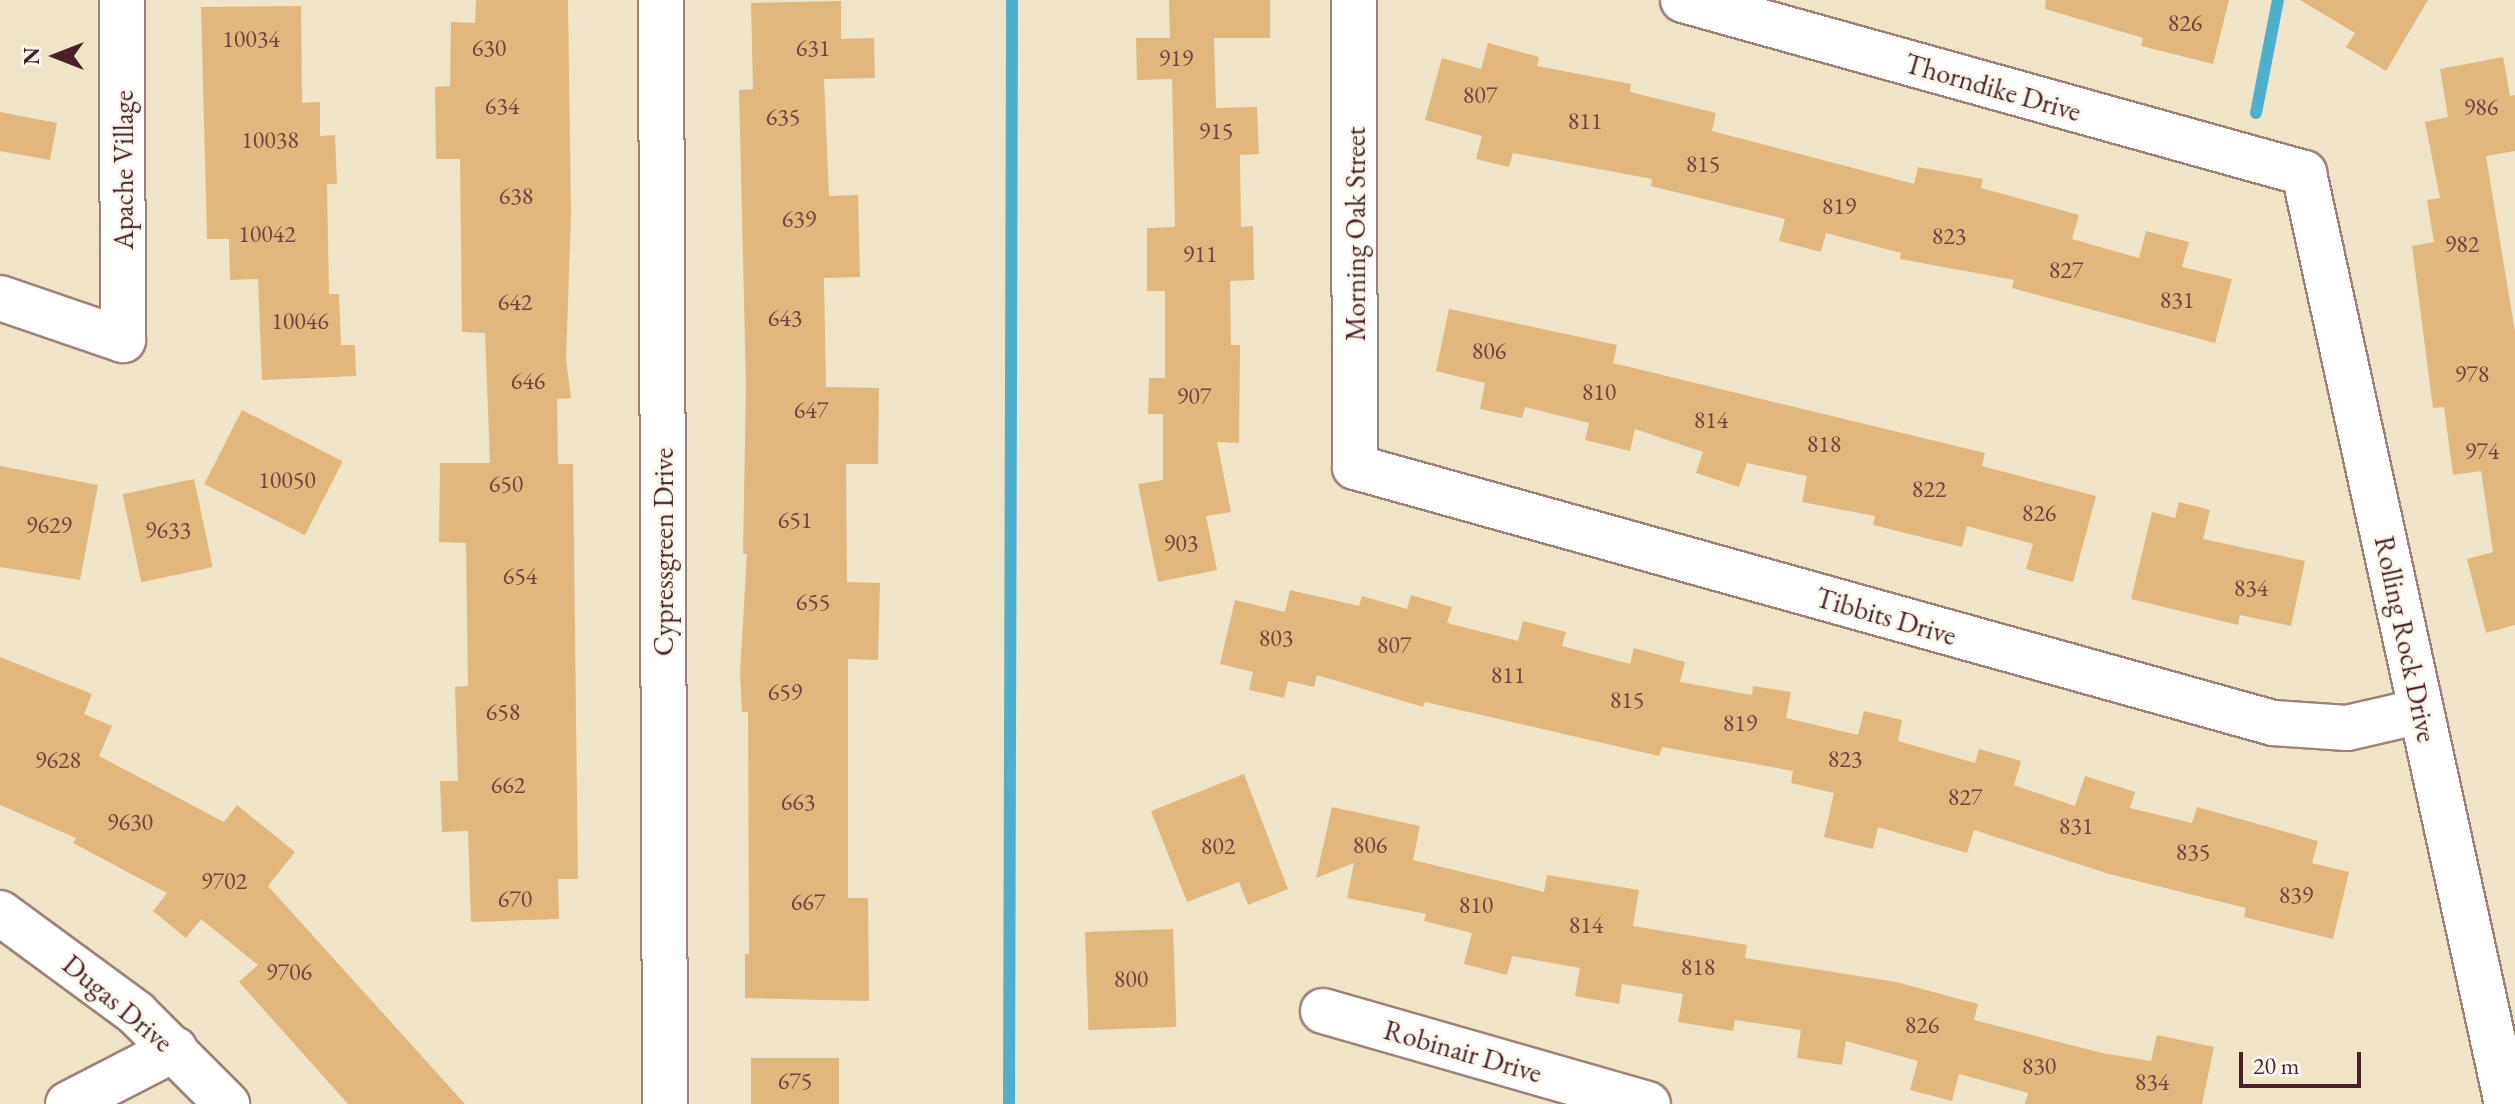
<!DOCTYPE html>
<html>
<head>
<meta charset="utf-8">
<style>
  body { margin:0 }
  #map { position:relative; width:2515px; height:1104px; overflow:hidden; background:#efe4c7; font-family:"EB Garamond",serif }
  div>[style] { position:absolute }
  .stream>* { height:12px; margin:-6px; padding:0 6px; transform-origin:6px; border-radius:6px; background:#4fb0ce }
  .building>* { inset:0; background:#e2b77e; transform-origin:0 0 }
  .roads { filter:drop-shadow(2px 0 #9c8279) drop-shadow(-2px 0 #9c8279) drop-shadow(0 2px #9c8279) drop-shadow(0 -2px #9c8279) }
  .minor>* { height:44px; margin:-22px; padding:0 22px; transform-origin:22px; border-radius:22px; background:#fff }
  span { translate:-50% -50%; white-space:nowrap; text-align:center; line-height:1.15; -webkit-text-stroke:6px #fbf7ec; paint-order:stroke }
  .number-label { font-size:24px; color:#704540 }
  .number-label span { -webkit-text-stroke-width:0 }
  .street-label { font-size:28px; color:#4a1f2b }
  .north { position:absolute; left:16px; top:16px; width:80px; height:80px; -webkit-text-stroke:6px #fbf7ec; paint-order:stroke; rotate:270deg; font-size:22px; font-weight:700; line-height:32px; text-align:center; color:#4a1f2b }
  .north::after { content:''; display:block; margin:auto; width:28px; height:36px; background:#4a1f2b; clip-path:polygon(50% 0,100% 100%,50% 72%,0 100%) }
  .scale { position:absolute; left:2239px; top:1052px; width:122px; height:36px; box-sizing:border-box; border:4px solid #4a1f2b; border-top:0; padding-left:10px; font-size:24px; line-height:28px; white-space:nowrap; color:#4a1f2b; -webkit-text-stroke:6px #fbf7ec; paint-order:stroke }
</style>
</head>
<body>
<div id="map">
  <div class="stream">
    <div style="left:2256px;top:113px;width:115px;rotate:-79deg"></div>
    <div style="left:1009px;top:1104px;width:1104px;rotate:-89.84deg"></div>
  </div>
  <div class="building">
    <div style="clip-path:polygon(476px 0,568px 0,571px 215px,566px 360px,571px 398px,557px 399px,558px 464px,573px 464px,578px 879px,558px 879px,559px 919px,471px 922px,468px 831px,442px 832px,440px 781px,458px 781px,455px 687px,468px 686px,466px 543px,439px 542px,440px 463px,490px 463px,485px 333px,462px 332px,460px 159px,436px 159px,435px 87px,450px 86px,451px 22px,475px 23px)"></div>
    <div style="clip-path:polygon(1169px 0,1270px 0,1270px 38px,1214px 38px,1216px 108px,1257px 107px,1259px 154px,1240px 155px,1241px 227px,1253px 226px,1254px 280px,1230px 281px,1231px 345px,1240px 345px,1239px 443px,1217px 442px,1231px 512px,1206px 516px,1217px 570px,1158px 582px,1138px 484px,1163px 480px,1163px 414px,1148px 414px,1149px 378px,1165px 378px,1165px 291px,1147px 291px,1147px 228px,1175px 227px,1172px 79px,1137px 80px,1136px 38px,1170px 38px)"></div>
    <div style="clip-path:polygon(2046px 0,2229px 0,2213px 64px,2141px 46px,2143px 38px,2045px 9px)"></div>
    <div style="clip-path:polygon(2300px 0,2428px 0,2386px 71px,2346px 47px,2355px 33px)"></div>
    <div style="clip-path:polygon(841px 1px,841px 39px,874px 38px,875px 78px,824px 79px,829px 196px,858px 195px,860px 277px,824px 278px,826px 387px,879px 388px,878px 464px,846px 464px,847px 582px,880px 583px,878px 660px,848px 659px,848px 898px,868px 898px,869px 1001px,745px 998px,745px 954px,749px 954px,748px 712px,742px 712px,740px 672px,747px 554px,743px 554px,746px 386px,739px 90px,753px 89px,751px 3px)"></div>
    <div style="clip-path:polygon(301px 6px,302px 103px,320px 102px,320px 136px,335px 135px,337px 184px,327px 184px,329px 294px,339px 294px,341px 345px,355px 345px,356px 376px,262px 380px,258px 279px,230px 280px,229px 239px,207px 239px,201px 7px)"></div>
    <div style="clip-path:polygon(1488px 43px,1539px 57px,1537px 66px,1631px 84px,1630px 92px,1716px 113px,1712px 131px,1914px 184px,1918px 167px,1983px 179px,1981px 188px,2079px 215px,2072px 239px,2139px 258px,2146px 231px,2189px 242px,2182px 267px,2232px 279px,2215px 343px,2012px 288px,2014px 280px,1900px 259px,1901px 253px,1826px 233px,1821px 252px,1779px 241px,1785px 219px,1651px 186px,1652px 179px,1513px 153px,1509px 167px,1476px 159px,1482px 136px,1425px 120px,1442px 58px,1481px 69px)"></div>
    <div style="clip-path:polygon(2503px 57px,2510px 96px,2515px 95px,2515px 151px,2486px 156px,2515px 332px,2515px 625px,2486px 633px,2467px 559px,2493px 552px,2481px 471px,2453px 475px,2444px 407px,2433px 408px,2412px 246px,2434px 242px,2427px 200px,2440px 198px,2425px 122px,2448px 117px,2440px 69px)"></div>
    <div style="clip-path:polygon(0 112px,57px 123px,50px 160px,0 151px)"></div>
    <div style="clip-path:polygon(1449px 309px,1617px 345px,1613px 363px,1985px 453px,1982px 466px,2096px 496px,2073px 582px,2026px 569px,2033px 544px,1967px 526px,1962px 547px,1873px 525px,1875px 516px,1802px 502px,1807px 476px,1747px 463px,1739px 487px,1696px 473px,1703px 452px,1635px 429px,1630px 451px,1585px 440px,1589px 423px,1525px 407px,1522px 418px,1480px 409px,1485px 383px,1436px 371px)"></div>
    <div style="left:242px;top:410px;width:113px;height:83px;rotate:27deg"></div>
    <div style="clip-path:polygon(0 466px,98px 485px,80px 580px,0 567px)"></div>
    <div style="left:194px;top:479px;width:90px;height:73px;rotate:78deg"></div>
    <div style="clip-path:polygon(2179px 502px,2210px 510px,2203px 539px,2305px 561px,2291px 626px,2240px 615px,2238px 625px,2131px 599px,2152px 512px,2175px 518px)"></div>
    <div style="clip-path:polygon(1290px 590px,1359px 606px,1362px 596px,1407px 609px,1411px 595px,1452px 607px,1447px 623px,1518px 641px,1523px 621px,1566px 632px,1562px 646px,1630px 664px,1634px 648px,1685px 662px,1680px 682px,1752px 695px,1753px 686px,1791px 692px,1786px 718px,1858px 735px,1864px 711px,1902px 720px,1898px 741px,1975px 763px,1979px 749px,2021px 761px,2014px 785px,2075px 806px,2085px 776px,2135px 792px,2130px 808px,2192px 823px,2197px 807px,2318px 841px,2312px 863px,2349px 872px,2333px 939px,2244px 917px,2246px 908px,2109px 874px,1974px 830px,1967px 853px,1878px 827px,1873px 849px,1824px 837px,1834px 793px,1791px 783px,1793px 771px,1662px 747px,1659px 756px,1425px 702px,1423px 707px,1317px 675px,1314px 687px,1288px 681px,1284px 698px,1249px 690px,1253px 672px,1220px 664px,1235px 600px,1285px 612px)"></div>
    <div style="clip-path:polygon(0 657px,92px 694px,84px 714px,112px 726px,99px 756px,224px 822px,237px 805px,295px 852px,268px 886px,465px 1104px,348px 1104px,239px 982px,258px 965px,201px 919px,186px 938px,153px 911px,167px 893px,73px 843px,76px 838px,0 805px)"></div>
    <div style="clip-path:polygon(1244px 774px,1288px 889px,1248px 905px,1239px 882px,1187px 902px,1151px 811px)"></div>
    <div style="clip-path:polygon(1332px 807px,1420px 826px,1413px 860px,1544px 892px,1547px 875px,1639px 890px,1633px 926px,1747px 945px,1745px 958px,1896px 982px,1978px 1004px,1974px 1020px,2102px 1053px,2151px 1061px,2157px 1035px,2214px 1047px,2202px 1104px,2025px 1104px,2028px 1093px,1959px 1074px,1952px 1101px,1910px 1090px,1918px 1061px,1846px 1041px,1842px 1065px,1797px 1058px,1801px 1030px,1735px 1020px,1733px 1031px,1678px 1022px,1683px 994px,1622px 984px,1619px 1004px,1575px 996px,1580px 968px,1512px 956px,1507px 975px,1464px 964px,1472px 933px,1424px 921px,1426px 914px,1347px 898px,1354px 863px,1316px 878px)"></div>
    <div style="left:1173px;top:929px;width:98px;height:88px;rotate:88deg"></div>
    <div style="left:839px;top:1058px;width:46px;height:88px;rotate:90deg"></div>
  </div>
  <div class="roads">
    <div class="minor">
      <div style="left:661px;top:0;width:1104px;rotate:89.79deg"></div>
      <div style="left:1354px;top:0;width:467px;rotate:89.9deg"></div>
      <div style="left:1355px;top:467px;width:953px;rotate:15.58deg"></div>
      <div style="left:2273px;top:723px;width:74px;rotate:3.9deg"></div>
      <div style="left:2347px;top:728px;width:76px;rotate:-12.9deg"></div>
      <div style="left:1683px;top:0;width:645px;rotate:15.57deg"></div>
      <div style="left:2304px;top:173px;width:953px;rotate:77.7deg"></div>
      <div style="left:0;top:298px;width:130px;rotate:18.9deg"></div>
      <div style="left:123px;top:340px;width:340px;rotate:-90.2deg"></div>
      <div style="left:0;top:913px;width:169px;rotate:36.3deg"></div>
      <div style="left:136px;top:1013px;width:129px;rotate:45deg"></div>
      <div style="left:1323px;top:1011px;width:338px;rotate:16deg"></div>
      <div style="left:68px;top:1104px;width:120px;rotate:-27.2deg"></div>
    </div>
  </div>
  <div class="number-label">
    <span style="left:2185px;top:23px">826</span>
    <span style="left:251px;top:39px">10034</span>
    <span style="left:489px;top:48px">630</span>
    <span style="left:813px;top:48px">631</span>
    <span style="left:1176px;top:58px">919</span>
    <span style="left:1480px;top:95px">807</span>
    <span style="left:502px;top:106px">634</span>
    <span style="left:2481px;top:107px">986</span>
    <span style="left:783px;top:117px">635</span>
    <span style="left:1585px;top:121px">811</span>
    <span style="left:1216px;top:131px">915</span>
    <span style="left:270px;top:140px">10038</span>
    <span style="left:1703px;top:164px">815</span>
    <span style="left:516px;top:196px">638</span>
    <span style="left:1839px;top:206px">819</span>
    <span style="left:799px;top:219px">639</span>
    <span style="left:267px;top:234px">10042</span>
    <span style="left:1949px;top:236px">823</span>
    <span style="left:2462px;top:244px">982</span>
    <span style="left:1200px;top:254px">911</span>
    <span style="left:2066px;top:270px">827</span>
    <span style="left:2177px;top:300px">831</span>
    <span style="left:515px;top:302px">642</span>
    <span style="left:785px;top:318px">643</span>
    <span style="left:300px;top:321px">10046</span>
    <span style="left:1489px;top:351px">806</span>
    <span style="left:2472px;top:374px">978</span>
    <span style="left:528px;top:381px">646</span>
    <span style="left:1599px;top:392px">810</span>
    <span style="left:1194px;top:396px">907</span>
    <span style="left:811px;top:410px">647</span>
    <span style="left:1711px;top:420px">814</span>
    <span style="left:1824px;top:444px">818</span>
    <span style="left:2482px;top:451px">974</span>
    <span style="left:287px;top:480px">10050</span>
    <span style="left:506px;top:484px">650</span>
    <span style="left:1929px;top:489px">822</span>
    <span style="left:2039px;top:513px">826</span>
    <span style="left:795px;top:520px">651</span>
    <span style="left:49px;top:525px">9629</span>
    <span style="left:168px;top:530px">9633</span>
    <span style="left:1181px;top:543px">903</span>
    <span style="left:520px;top:576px">654</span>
    <span style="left:2251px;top:588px">834</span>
    <span style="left:813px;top:602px">655</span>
    <span style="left:1276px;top:638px">803</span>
    <span style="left:1394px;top:645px">807</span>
    <span style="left:1508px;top:675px">811</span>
    <span style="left:785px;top:692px">659</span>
    <span style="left:1627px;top:700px">815</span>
    <span style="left:503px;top:712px">658</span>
    <span style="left:1740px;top:723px">819</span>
    <span style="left:1845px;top:759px">823</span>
    <span style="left:58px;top:760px">9628</span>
    <span style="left:508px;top:785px">662</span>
    <span style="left:1965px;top:797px">827</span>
    <span style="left:798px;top:802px">663</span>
    <span style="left:130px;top:822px">9630</span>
    <span style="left:2076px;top:826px">831</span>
    <span style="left:1370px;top:845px">806</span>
    <span style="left:1218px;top:846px">802</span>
    <span style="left:2193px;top:852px">835</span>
    <span style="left:224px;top:881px">9702</span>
    <span style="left:2296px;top:895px">839</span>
    <span style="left:515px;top:899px">670</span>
    <span style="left:808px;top:902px">667</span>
    <span style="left:1476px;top:905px">810</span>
    <span style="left:1586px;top:925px">814</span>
    <span style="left:1698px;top:967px">818</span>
    <span style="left:289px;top:972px">9706</span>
    <span style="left:1131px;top:979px">800</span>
    <span style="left:1922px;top:1025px">826</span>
    <span style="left:2039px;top:1066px">830</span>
    <span style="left:795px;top:1081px">675</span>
    <span style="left:2152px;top:1082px">834</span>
  </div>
  <div class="street-label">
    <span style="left:1993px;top:87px;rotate:16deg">Thorndike Drive</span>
    <span style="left:123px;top:170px;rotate:-90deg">Apache Village</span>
    <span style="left:1355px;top:234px;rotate:-90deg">Morning Oak Street</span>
    <span style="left:663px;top:552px;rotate:-90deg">Cypressgreen Drive</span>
    <span style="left:1886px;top:616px;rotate:16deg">Tibbits Drive</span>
    <span style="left:2406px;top:639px;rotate:78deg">Rolling Rock Drive</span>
    <span style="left:118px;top:1003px;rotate:40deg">Dugas Drive</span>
    <span style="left:1463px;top:1051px;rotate:16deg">Robinair Drive</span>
  </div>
  <div class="north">N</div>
  <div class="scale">20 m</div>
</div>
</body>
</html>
